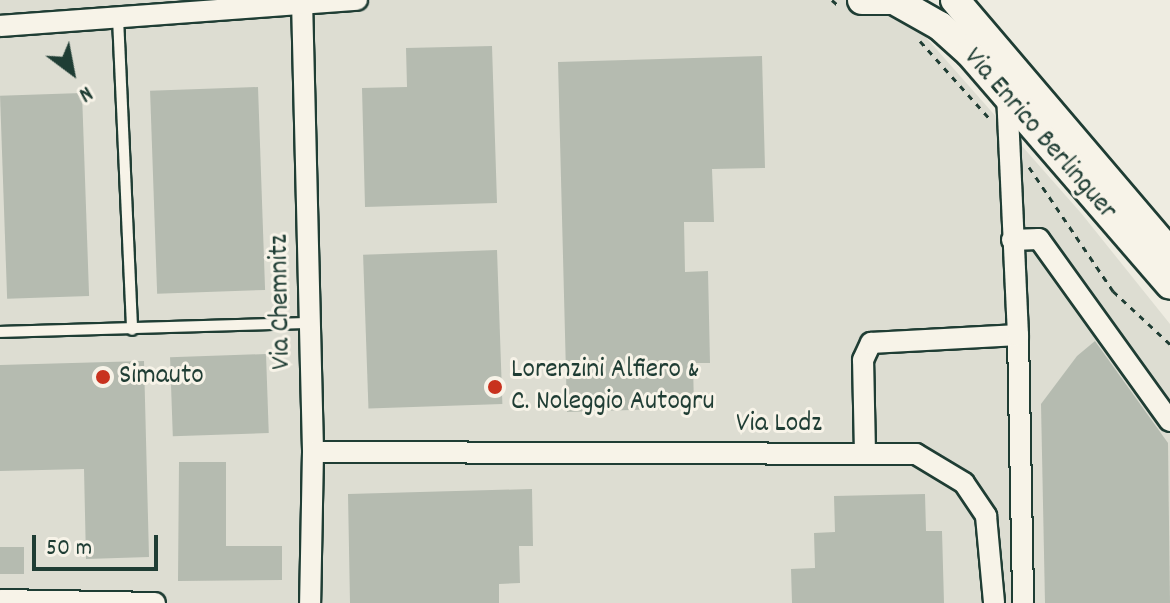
<!DOCTYPE html>
<html>
<head>
<meta charset="utf-8">
<style>
  body { margin:0 }
  #map { position:relative; width:1170px; height:603px; overflow:hidden; background:#eeece1; font-family:Dekko,sans-serif }
  div>[style] { position:absolute }
  .built>* { inset:0; background:#ddddd2 }
  .building>* { inset:0; background:#b5bbb0; transform-origin:0 0 }
  .path>* { height:3px; margin-top:-1.5px; transform-origin:0; background:repeating-linear-gradient(90deg,#1f3d34 0 6px,transparent 0 12px) }
  .roads { filter:drop-shadow(2px 0 #1f3d34) drop-shadow(-2px 0 #1f3d34) drop-shadow(0 2px #1f3d34) drop-shadow(0 -2px #1f3d34) }
  .lane>* { height:10px; margin:-5px; padding:0 5px; transform-origin:5px; border-radius:5px; background:#f7f3e8 }
  .street>* { height:20px; margin:-10px; padding:0 10px; transform-origin:10px; border-radius:10px; background:#f7f3e8 }
  .secondary>* { height:28px; margin:-14px; padding:0 14px; transform-origin:14px; border-radius:14px; background:#f7f3e8 }
  .dots>* { width:22px; height:22px; translate:-50% -50%; box-sizing:border-box; border:4px solid #f7f3e8; border-radius:50% }
  span { translate:-50% -50%; white-space:nowrap; text-align:center; line-height:1.15; -webkit-text-stroke:6px #f7f3e8; paint-order:stroke }
  .street-label { font-size:28px; color:#1f3d34 }
  .poi-label { font-size:28px; color:#1f3d34 }
  .left { translate:0 -50%; text-align:left }
  .north { position:absolute; left:32px; top:32px; width:80px; height:80px; -webkit-text-stroke:6px #f7f3e8; paint-order:stroke; rotate:148deg; font-size:22px; font-weight:700; line-height:32px; text-align:center; color:#1f3d34 }
  .north::after { content:''; display:block; margin:auto; width:28px; height:36px; background:#1f3d34; clip-path:polygon(50% 0,100% 100%,50% 72%,0 100%) }
  .scale { position:absolute; left:32px; top:535px; width:126px; height:36px; box-sizing:border-box; border:4px solid #1f3d34; border-top:0; padding-left:10px; font-size:24px; line-height:28px; white-space:nowrap; color:#1f3d34; -webkit-text-stroke:6px #f7f3e8; paint-order:stroke }
</style>
</head>
<body>
<div id="map">
  <div class="built">
    <div style="clip-path:polygon(0 0,893px 0,1081px 213px,1170px 324px,1170px 603px,0 603px)"></div>
  </div>
  <div class="building">
    <div style="clip-path:polygon(492px 46px,497px 203px,365px 207px,362px 88px,407px 87px,406px 48px)"></div>
    <div style="clip-path:polygon(762px 56px,765px 168px,712px 169px,714px 222px,684px 222px,685px 272px,708px 271px,710px 363px,693px 363px,694px 408px,567px 412px,558px 62px)"></div>
    <div style="left:258px;top:87px;width:203px;height:108px;rotate:88deg"></div>
    <div style="left:82px;top:93px;width:203px;height:82px;rotate:88deg"></div>
    <div style="left:497px;top:250px;width:154px;height:134px;rotate:88deg"></div>
    <div style="clip-path:polygon(1095px 341px,1168px 443px,1170px 603px,1045px 603px,1041px 404px,1077px 356px)"></div>
    <div style="left:266px;top:354px;width:79px;height:96px;rotate:88deg"></div>
    <div style="clip-path:polygon(144px 361px,149px 557px,86px 559px,84px 469px,0 471px,0 365px)"></div>
    <div style="clip-path:polygon(179px 462px,226px 462px,226px 546px,282px 546px,282px 580px,178px 581px)"></div>
    <div style="clip-path:polygon(532px 489px,533px 546px,519px 546px,520px 583px,499px 584px,499px 603px,350px 603px,348px 494px)"></div>
    <div style="clip-path:polygon(925px 494px,926px 531px,942px 531px,944px 603px,792px 603px,791px 569px,815px 568px,814px 533px,835px 532px,834px 496px)"></div>
    <div style="left:0;top:547px;width:24px;height:27px"></div>
  </div>
  <div class="path">
    <div style="left:832px;top:0;width:9px;rotate:41deg"></div>
    <div style="left:920px;top:41px;width:105px;rotate:48.1deg"></div>
    <div style="left:1029px;top:167px;width:150px;rotate:55.9deg"></div>
    <div style="left:1113px;top:291px;width:78px;rotate:42.9deg"></div>
  </div>
  <div class="roads">
    <div class="lane">
      <div style="left:118px;top:18px;width:312px;rotate:87.4deg"></div>
      <div style="left:0;top:332px;width:310px;rotate:-1.7deg"></div>
    </div>
    <div class="street">
      <div style="left:302px;top:0;width:452px;rotate:88.6deg"></div>
      <div style="left:313px;top:452px;width:151px;rotate:91.1deg"></div>
      <div style="left:0;top:26px;width:358px;rotate:-4.2deg"></div>
      <div style="left:1012px;top:240px;width:27px;rotate:-2deg"></div>
      <div style="left:1039px;top:239px;width:224px;rotate:54.3deg"></div>
      <div style="left:1018px;top:335px;width:268px;rotate:88.9deg"></div>
      <div style="left:313px;top:452px;width:603px;rotate:0.19deg"></div>
      <div style="left:916px;top:454px;width:56px;rotate:31.1deg"></div>
      <div style="left:964px;top:483px;width:40px;rotate:56deg"></div>
      <div style="left:986px;top:516px;width:87px;rotate:84.7deg"></div>
      <div style="left:865px;top:453px;width:93px;rotate:-91.2deg"></div>
      <div style="left:863px;top:360px;width:19px;rotate:-65deg"></div>
      <div style="left:871px;top:343px;width:147px;rotate:-3.1deg"></div>
      <div style="left:1018px;top:335px;width:240px;rotate:-92.6deg"></div>
      <div style="left:0;top:600px;width:155px;rotate:1.1deg"></div>
    </div>
    <div class="secondary">
      <div style="left:862px;top:0;width:33px"></div>
      <div style="left:894px;top:0;width:53px;rotate:29.5deg"></div>
      <div style="left:940px;top:26px;width:40px;rotate:42deg"></div>
      <div style="left:970px;top:53px;width:306px;rotate:49.2deg"></div>
      <div style="left:955px;top:0;width:332px;rotate:49.6deg"></div>
    </div>
  </div>
  <div class="dots">
    <div style="left:103px;top:377px;background:#c8321e"></div>
    <div style="left:495px;top:387px;background:#c8321e"></div>
  </div>
  <div class="street-label">
    <span style="left:1039px;top:135px;rotate:49deg">Via Enrico Berlinguer</span>
    <span style="left:282px;top:302px;rotate:-91deg">Via Chemnitz</span>
    <span style="left:779px;top:425px">Via Lodz</span>
  </div>
  <div class="poi-label">
    <span class="left" style="left:511px;top:387px">Lorenzini Alfiero &amp;<br>C. Noleggio Autogru</span>
    <span class="left" style="left:119px;top:377px">Simauto</span>
  </div>
  <div class="north">N</div>
  <div class="scale">50 m</div>
</div>
</body>
</html>
